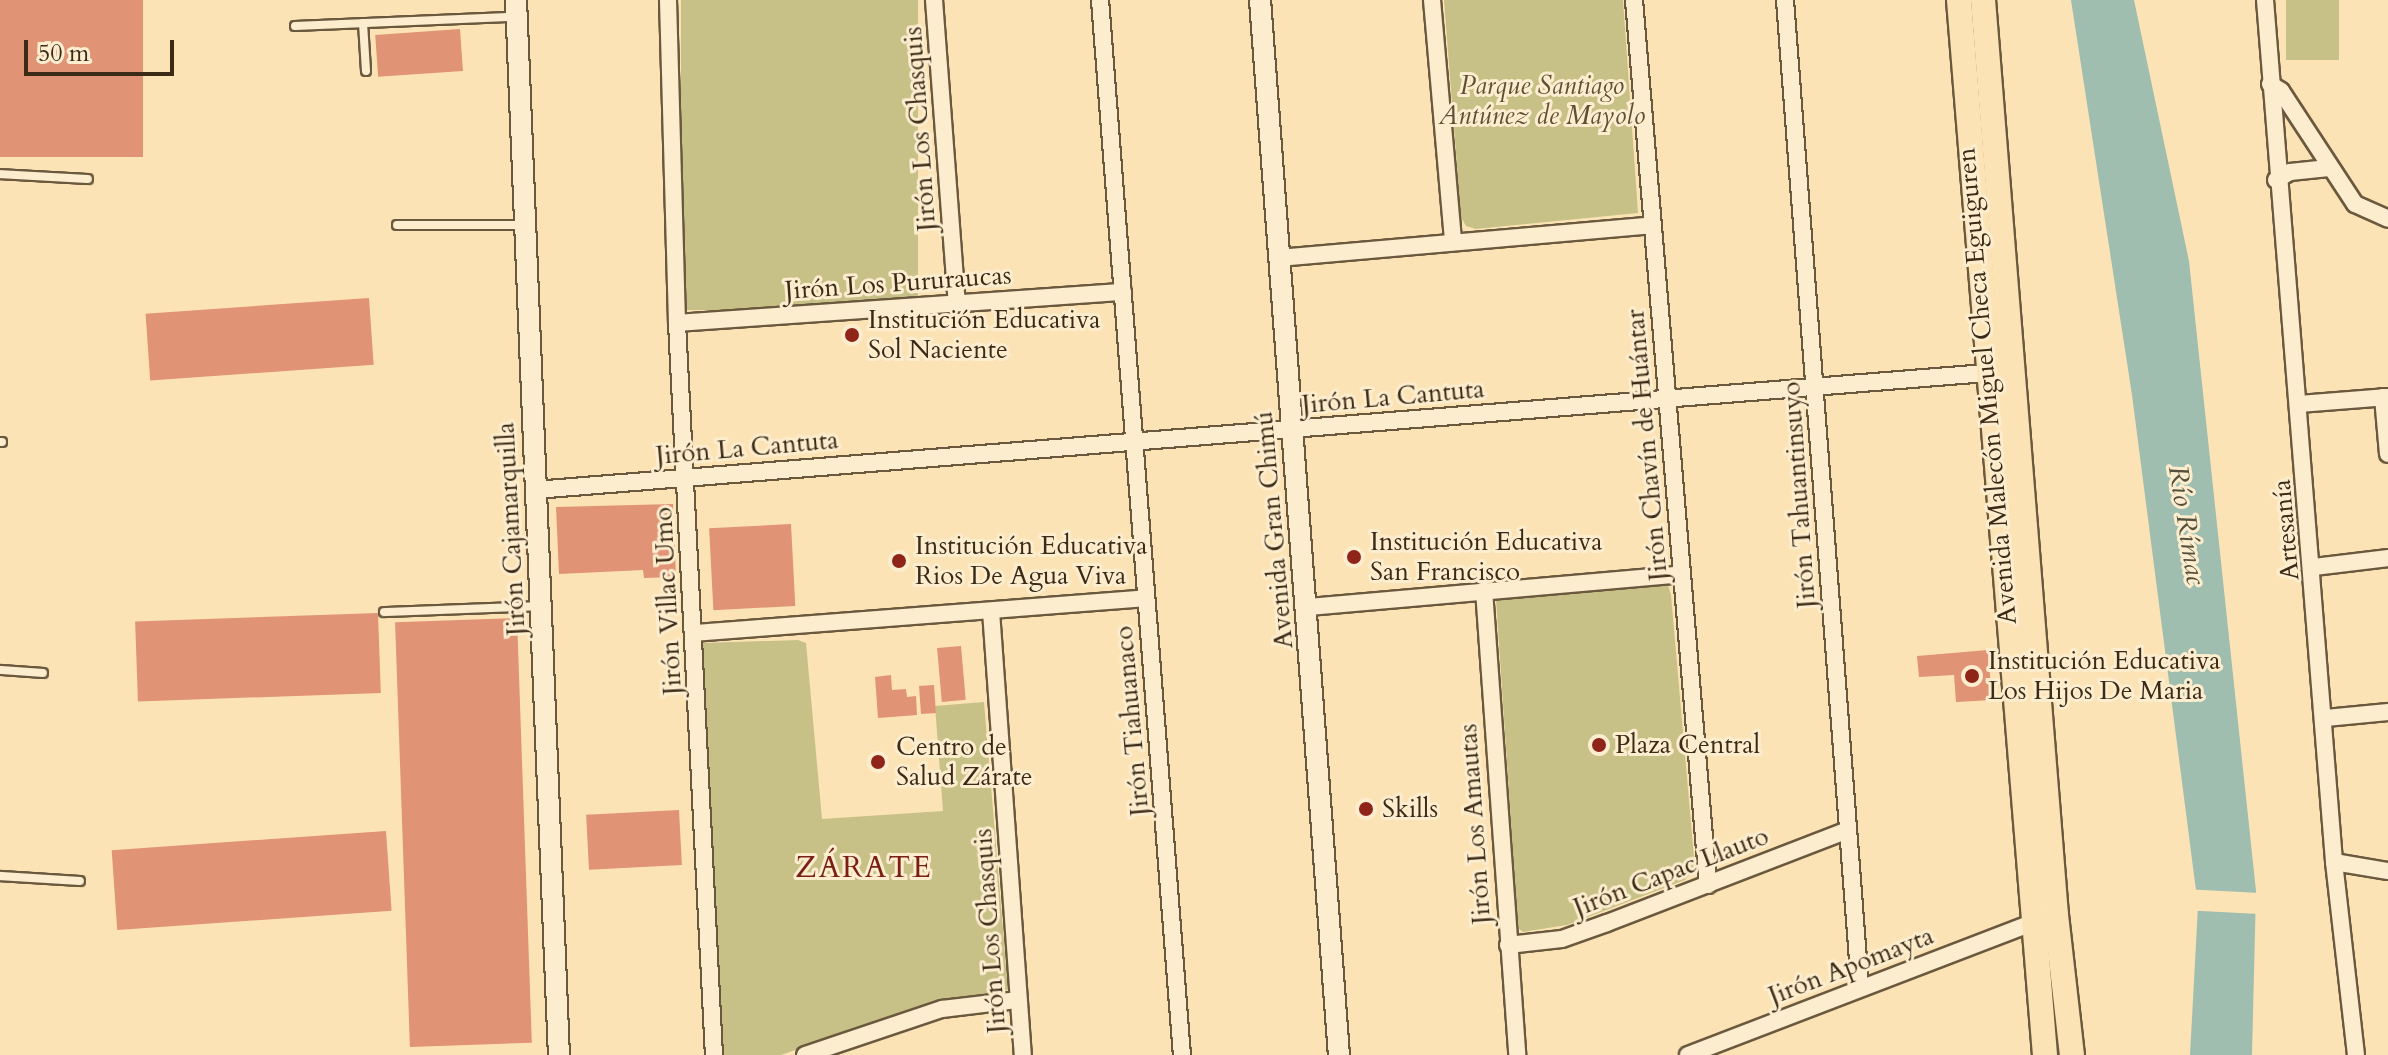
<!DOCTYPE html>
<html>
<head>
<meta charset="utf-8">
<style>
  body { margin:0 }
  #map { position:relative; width:2388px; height:1055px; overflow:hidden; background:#fce3b5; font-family:Cardo,serif }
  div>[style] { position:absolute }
  .green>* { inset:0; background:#c7c188; transform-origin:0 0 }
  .water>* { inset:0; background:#9fbeb0 }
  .pier>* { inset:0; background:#fce3b5; transform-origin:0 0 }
  .building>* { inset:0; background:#e19376; transform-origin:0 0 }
  .roads { filter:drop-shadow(2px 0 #6b593e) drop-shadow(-2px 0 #6b593e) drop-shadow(0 2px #6b593e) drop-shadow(0 -2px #6b593e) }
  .service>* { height:8px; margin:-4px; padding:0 4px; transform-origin:4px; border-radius:4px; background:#fdedcf }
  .minor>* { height:16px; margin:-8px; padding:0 8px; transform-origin:8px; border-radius:8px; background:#fdedcf }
  .tertiary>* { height:20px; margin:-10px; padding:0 10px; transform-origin:10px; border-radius:10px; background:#fdedcf }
  .primary>* { height:24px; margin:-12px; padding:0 12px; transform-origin:12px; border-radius:12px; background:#fce3b5 }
  .dots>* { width:22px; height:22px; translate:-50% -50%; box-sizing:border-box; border:4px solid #fdedcf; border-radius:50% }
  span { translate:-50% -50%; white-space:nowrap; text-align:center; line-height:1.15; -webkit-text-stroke:6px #fdedcf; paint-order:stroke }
  .park-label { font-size:26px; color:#5e5032; font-style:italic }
  .street-label { font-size:26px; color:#3b2b16 }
  .poi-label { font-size:26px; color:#3b2b16 }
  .left { translate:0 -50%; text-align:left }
  .water-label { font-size:28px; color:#54503c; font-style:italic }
  .quarter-label { font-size:30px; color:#7a1f14; letter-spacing:2px }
  .scale { position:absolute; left:24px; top:40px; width:150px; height:36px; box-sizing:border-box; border:4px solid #3b2b16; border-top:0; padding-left:10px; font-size:24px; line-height:28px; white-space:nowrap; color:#3b2b16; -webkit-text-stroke:6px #fdedcf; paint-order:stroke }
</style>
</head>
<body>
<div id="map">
  <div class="green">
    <div style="left:681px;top:0;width:237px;height:310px"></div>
    <div style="clip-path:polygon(1444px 0,1623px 0,1638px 213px,1476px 229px,1466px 226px,1461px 217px)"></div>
    <div style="left:2286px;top:0;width:53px;height:60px"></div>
    <div style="clip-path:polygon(1658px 583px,1668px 585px,1671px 595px,1695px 869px,1685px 880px,1567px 925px,1523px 932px,1518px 928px,1496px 599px)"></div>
    <div style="clip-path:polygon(798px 640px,806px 643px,822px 819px,943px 811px,935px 706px,984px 702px,1008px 990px,918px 1006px,781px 1055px,722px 1055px,702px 643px)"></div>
  </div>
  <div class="water">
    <div style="clip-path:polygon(2071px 0,2134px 0,2189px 261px,2256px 891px,2252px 1055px,2190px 1055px,2198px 906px,2132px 395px)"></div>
  </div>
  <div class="pier">
    <div style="left:2260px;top:893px;width:21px;height:67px;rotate:93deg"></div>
  </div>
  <div class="building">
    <div style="left:0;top:0;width:143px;height:157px"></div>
    <div style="left:460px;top:29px;width:42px;height:85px;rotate:86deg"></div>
    <div style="left:369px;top:298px;width:67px;height:224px;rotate:86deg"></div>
    <div style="clip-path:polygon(673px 504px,676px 577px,644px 578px,643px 570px,559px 574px,556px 507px)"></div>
    <div style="left:791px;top:524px;width:82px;height:82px;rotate:87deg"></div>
    <div style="left:378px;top:613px;width:80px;height:243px;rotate:88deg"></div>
    <div style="left:517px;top:618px;width:425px;height:122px;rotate:88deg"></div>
    <div style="left:961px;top:646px;width:54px;height:24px;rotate:85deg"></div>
    <div style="clip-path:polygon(1988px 650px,1992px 700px,1956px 702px,1954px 675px,1919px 677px,1917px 656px)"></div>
    <div style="clip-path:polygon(891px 675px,892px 690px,906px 689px,907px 697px,916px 696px,917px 715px,878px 718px,875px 677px)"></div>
    <div style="left:934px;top:685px;width:28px;height:15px;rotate:86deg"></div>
    <div style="left:679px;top:810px;width:55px;height:93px;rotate:87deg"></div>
    <div style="left:386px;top:831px;width:80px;height:275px;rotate:86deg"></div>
  </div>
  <div class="roads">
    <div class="service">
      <div style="left:363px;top:23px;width:48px;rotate:86.4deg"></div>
      <div style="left:295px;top:26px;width:219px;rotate:-2.4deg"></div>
      <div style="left:0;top:174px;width:88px;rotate:3.3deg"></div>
      <div style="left:397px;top:225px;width:126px"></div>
      <div style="left:0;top:442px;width:2px"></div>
      <div style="left:384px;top:612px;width:155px;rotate:-2.2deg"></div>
      <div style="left:0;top:670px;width:43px;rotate:4deg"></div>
      <div style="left:0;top:876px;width:80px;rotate:3.6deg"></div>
    </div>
    <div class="minor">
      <div style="left:668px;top:0;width:323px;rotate:88.4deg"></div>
      <div style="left:677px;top:323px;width:733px;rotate:87.11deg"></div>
      <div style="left:934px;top:0;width:304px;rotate:85.7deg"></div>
      <div style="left:1100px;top:0;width:1058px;rotate:85.56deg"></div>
      <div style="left:1432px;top:0;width:243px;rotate:85deg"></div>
      <div style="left:1634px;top:0;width:888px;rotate:85.22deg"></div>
      <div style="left:1785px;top:0;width:990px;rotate:85.65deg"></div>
      <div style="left:2265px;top:0;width:865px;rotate:85.42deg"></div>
      <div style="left:2334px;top:862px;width:194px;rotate:83.5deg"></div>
      <div style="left:2270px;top:84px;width:13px;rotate:32deg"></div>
      <div style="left:2281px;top:91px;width:135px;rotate:56.8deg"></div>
      <div style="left:2355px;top:204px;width:36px;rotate:24deg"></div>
      <div style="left:2276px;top:180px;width:16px;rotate:-30deg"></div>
      <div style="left:2290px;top:172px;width:39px;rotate:-6deg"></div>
      <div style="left:1278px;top:258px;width:375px;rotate:-5deg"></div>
      <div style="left:677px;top:323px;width:447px;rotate:-4deg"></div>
      <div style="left:2383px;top:397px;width:57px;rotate:85deg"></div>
      <div style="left:2299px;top:404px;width:89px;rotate:-4.5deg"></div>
      <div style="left:535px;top:490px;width:1467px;rotate:-4.61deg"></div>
      <div style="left:2314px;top:567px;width:75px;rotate:-6.9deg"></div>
      <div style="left:1484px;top:590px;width:466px;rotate:85.9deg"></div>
      <div style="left:1308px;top:607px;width:375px;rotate:-5deg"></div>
      <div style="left:991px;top:611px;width:445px;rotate:85.9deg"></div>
      <div style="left:694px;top:633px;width:453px;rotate:-4.4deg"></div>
      <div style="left:2326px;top:718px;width:62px;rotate:-5.5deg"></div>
      <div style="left:2334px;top:862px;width:55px;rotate:9.5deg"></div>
      <div style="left:1508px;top:945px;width:54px;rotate:-6.3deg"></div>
      <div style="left:1562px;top:939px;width:48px;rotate:-19.6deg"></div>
      <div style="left:1607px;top:923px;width:258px;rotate:-21.1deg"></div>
      <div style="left:805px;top:1055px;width:145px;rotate:-18.6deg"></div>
      <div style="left:942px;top:1009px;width:77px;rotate:-6.8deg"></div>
      <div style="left:1688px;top:1055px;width:368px;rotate:-21deg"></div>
    </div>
    <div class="tertiary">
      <div style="left:516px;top:0;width:1056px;rotate:87.67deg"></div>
      <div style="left:1260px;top:0;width:1058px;rotate:85.72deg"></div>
    </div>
    <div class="primary">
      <div style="left:1959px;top:0;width:1058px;rotate:85.34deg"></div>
      <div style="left:1983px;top:0;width:918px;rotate:85.44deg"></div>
      <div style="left:2056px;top:915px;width:141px;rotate:83.5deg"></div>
    </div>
  </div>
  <div class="dots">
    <div style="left:852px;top:335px;background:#8f2418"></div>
    <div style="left:1354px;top:557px;background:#8f2418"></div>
    <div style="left:899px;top:561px;background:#8f2418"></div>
    <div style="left:1972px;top:676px;background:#8f2418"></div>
    <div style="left:1599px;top:745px;background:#8f2418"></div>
    <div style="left:878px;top:762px;background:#8f2418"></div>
    <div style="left:1366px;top:809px;background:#8f2418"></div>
  </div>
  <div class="park-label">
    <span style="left:1542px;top:101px">Parque Santiago<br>Antúnez de Mayolo</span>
  </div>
  <div class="street-label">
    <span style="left:920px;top:129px;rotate:-94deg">Jirón Los Chasquis</span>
    <span style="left:898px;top:283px;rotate:-4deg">Jirón Los Pururaucas</span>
    <span style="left:1987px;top:386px;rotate:-95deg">Avenida Malecón Miguel Checa Eguiguren</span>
    <span style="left:1393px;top:397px;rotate:-5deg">Jirón La Cantuta</span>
    <span style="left:1647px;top:445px;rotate:-95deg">Jirón Chavín de Huántar</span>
    <span style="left:747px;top:448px;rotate:-5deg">Jirón La Cantuta</span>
    <span style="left:1799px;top:495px;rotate:-94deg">Jirón Tahuantinsuyo</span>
    <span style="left:511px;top:529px;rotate:-93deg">Jirón Cajamarquilla</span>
    <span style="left:1274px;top:530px;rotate:-95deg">Avenida Gran Chimú</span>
    <span style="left:2286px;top:530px;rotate:-95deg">Artesanía</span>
    <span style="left:668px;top:601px;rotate:-93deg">Jirón Villac Umo</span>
    <span style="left:1132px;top:721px;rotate:-95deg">Jirón Tiahuanaco</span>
    <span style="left:1475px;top:824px;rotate:-94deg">Jirón Los Amautas</span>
    <span style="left:1671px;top:872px;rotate:-21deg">Jirón Capac Llauto</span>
    <span style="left:990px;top:931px;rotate:-94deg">Jirón Los Chasquis</span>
    <span style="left:1851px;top:966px;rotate:-21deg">Jirón Apomayta</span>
  </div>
  <div class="poi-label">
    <span class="left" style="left:868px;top:335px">Institución Educativa<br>Sol Naciente</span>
    <span class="left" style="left:1370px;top:557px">Institución Educativa<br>San Francisco</span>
    <span class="left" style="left:915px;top:561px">Institución Educativa<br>Rios De Agua Viva</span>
    <span class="left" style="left:1988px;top:676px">Institución Educativa<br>Los Hijos De Maria</span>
    <span class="left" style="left:1615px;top:745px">Plaza Central</span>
    <span class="left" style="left:896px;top:762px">Centro de<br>Salud Zárate</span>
    <span class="left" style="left:1382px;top:809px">Skills</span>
  </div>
  <div class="water-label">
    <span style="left:2187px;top:525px;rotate:81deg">Río Rímac</span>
  </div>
  <div class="quarter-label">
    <span style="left:864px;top:868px">ZÁRATE</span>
  </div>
  <div class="scale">50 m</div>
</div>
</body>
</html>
